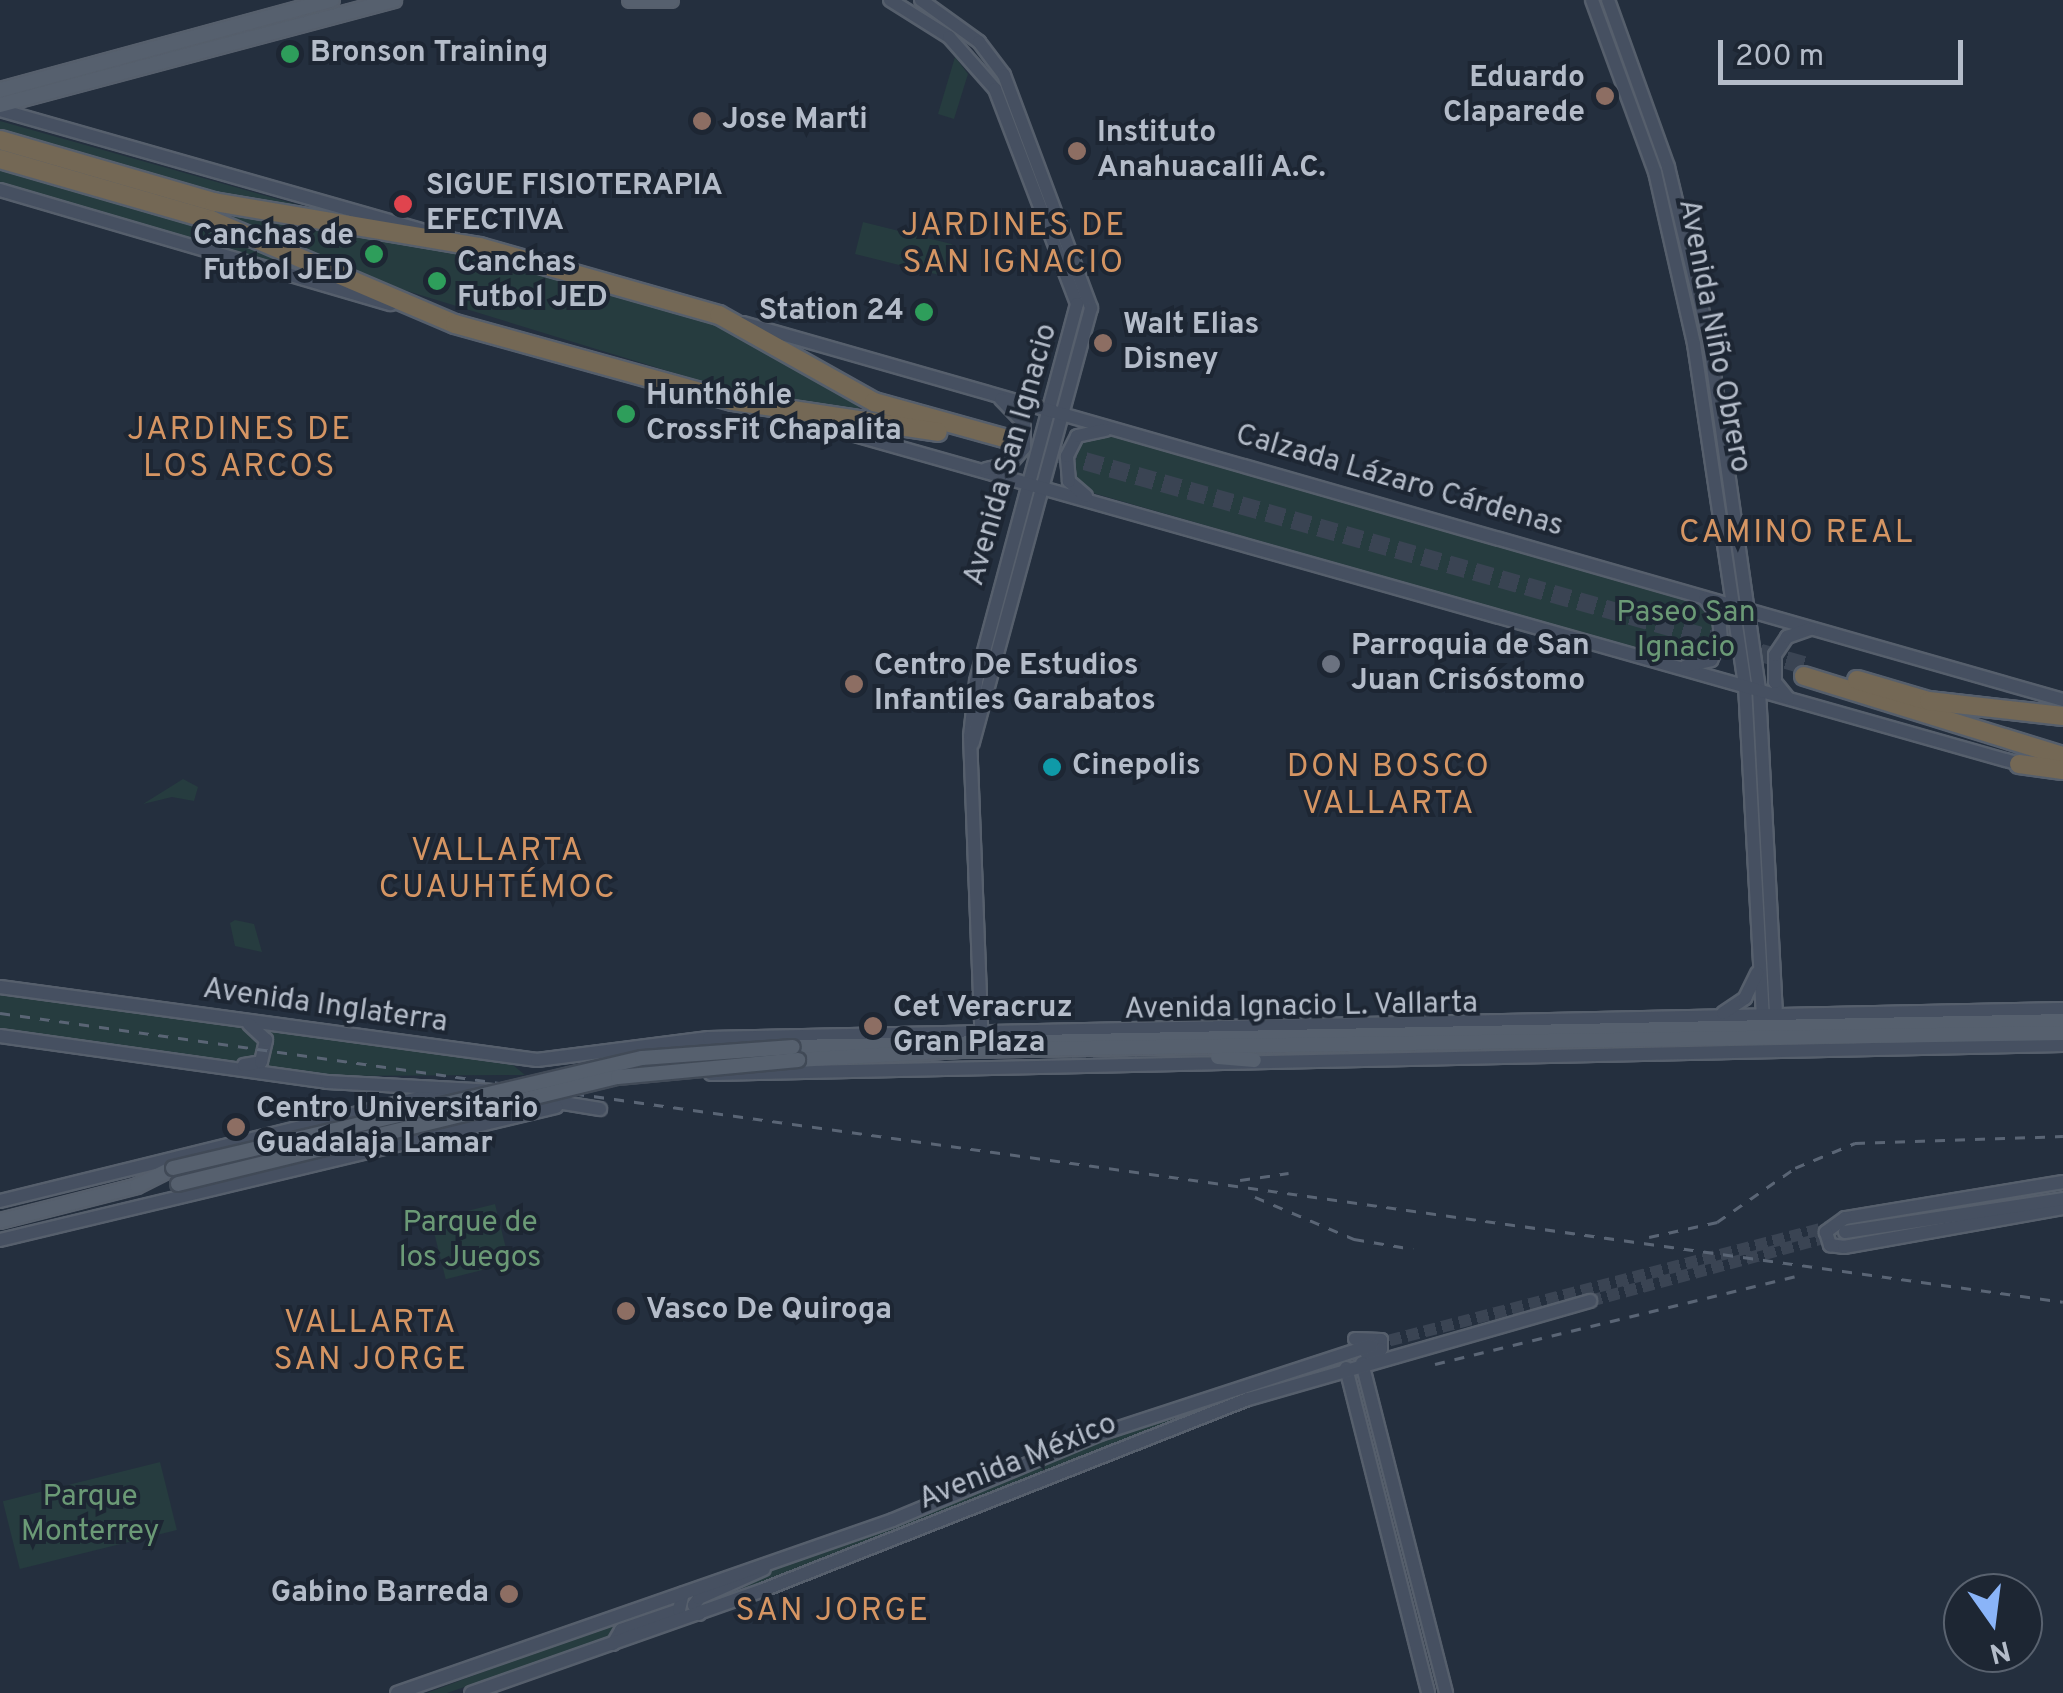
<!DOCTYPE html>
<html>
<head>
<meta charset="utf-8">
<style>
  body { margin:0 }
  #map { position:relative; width:2063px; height:1693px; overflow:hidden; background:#242f3e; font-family:Overpass,sans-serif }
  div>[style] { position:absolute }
  .green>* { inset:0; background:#263c3f; transform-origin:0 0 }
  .secondary-tunnel>* { height:12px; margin-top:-6px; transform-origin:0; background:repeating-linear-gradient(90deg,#3a4453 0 12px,transparent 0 18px) }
  .primary-tunnel>* { height:14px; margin-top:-7px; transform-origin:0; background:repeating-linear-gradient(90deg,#3a4453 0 14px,transparent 0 21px) }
  .highway-tunnel>* { height:18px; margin-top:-9px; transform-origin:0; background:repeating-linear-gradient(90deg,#3a4453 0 18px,transparent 0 27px) }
  .roads { filter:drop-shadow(2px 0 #565f6c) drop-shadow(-2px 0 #565f6c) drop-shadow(0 2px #565f6c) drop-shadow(0 -2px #565f6c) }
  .secondary>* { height:12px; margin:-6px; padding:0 6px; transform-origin:6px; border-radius:6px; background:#465061 }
  .primary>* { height:14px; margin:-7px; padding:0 7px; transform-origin:7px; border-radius:7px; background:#56606e }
  .highway>* { height:18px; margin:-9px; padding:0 9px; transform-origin:9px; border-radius:9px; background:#746855 }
  .rail>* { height:2.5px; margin-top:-1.25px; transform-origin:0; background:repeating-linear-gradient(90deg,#5a6575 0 10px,transparent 0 20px) }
  .bridges { filter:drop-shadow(2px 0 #414a57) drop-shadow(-2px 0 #414a57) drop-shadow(0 2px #414a57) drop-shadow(0 -2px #414a57) }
  .primary-bridge>* { height:14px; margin:-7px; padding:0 7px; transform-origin:7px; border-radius:7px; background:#56606e }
  .dots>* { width:28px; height:28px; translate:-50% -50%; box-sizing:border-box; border:5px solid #1d2633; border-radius:50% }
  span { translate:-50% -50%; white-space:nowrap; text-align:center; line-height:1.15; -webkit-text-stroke:8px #1d2633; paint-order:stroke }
  .poi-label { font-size:30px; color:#b4bcc9; font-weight:700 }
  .left { translate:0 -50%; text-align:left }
  .right { translate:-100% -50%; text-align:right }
  .street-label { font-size:30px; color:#b4bcc9 }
  .park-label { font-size:30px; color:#6b9a76 }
  .neighbourhood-label { font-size:32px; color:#d59563; letter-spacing:2.5px }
  .north { position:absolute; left:1943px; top:1573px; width:100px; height:100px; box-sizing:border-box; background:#1d2633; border:2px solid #59626f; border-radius:50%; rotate:166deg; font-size:28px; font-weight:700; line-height:40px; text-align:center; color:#b4bcc9 }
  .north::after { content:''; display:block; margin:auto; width:35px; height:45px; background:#8ab4f8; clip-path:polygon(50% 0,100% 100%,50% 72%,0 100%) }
  .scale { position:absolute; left:1718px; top:40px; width:245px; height:45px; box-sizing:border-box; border:5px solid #b4bcc9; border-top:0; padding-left:12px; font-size:30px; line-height:35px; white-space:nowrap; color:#b4bcc9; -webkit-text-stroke:8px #1d2633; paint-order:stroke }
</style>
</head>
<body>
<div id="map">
  <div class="green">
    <div style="clip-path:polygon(955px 57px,968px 74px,954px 119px,938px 114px)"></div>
    <div style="clip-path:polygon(0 121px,718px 323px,803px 368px,859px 407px,857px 415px,743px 394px,251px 243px,308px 272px,0 183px)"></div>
    <div style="left:863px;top:222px;width:92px;height:33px;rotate:14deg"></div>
    <div style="clip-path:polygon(1105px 434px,1705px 604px,1720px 625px,1708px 658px,1688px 664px,1086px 491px,1075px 485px,1071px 452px,1076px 441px)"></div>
    <div style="clip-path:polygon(183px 779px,198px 787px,194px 801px,172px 797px,143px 804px)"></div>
    <div style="clip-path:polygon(235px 920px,254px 924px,262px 952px,235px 946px,230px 923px)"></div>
    <div style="clip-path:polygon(0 993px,513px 1065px,525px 1075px,326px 1076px,0 1031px)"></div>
    <div style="left:495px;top:1204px;width:61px;height:66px;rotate:76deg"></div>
    <div style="clip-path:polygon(1226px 1398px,1131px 1440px,742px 1596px,744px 1584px,776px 1563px,1103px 1435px)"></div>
    <div style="left:160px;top:1462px;width:70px;height:162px;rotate:76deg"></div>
    <div style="clip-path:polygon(676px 1599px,678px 1605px,612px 1637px,447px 1693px,427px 1693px)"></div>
  </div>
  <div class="secondary-tunnel">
    <div style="left:1590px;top:1301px;width:264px;rotate:-15.1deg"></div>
    <div style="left:1372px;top:1345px;width:480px;rotate:-14.5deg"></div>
  </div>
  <div class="primary-tunnel">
    <div style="left:1072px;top:1058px;width:65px;rotate:-2.6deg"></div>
  </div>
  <div class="highway-tunnel">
    <div style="left:1007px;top:439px;width:832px;rotate:15.84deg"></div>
  </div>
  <div class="roads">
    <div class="secondary">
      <div style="left:890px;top:0;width:70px;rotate:32.1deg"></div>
      <div style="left:949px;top:37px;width:69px;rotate:48.5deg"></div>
      <div style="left:995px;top:89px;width:230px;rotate:69.1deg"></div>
      <div style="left:1077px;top:304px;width:391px;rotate:105deg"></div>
      <div style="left:976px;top:682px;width:54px;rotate:96.3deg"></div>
      <div style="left:970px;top:736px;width:293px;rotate:87.8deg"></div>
      <div style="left:921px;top:0;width:72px;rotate:35.9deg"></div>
      <div style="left:979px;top:42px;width:41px;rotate:52.9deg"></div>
      <div style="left:1004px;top:75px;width:249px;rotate:69.5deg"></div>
      <div style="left:1091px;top:308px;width:451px;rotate:105.2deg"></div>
      <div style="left:1592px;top:0;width:183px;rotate:69.9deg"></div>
      <div style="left:1655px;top:172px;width:176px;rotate:77.2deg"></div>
      <div style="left:1694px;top:344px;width:346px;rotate:81.5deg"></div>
      <div style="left:1745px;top:686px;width:336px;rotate:86.9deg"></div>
      <div style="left:1608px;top:0;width:177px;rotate:70.2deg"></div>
      <div style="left:1668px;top:167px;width:176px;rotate:76.5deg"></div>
      <div style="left:1709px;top:338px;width:356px;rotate:81.9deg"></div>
      <div style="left:1759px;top:690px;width:328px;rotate:87deg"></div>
      <div style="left:0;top:110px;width:438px;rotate:15.9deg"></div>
      <div style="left:0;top:190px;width:407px;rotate:16.3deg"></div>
      <div style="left:743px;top:323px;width:1373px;rotate:15.94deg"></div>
      <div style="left:791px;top:417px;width:1284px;rotate:15.77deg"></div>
      <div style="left:986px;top:469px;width:25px;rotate:-12deg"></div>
      <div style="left:1010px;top:464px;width:21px;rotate:-49deg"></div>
      <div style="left:1024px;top:448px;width:25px;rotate:-90deg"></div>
      <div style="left:1024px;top:423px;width:33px;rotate:-134deg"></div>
      <div style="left:1086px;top:496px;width:23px;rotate:-139deg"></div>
      <div style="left:1069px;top:481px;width:25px;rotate:-95deg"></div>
      <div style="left:1067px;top:456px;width:22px;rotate:-63deg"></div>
      <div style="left:1077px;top:436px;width:29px;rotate:-12deg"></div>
      <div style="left:1686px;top:666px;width:26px;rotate:-13deg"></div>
      <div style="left:1711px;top:660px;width:22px;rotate:-63deg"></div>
      <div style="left:1721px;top:640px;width:24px;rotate:-95deg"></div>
      <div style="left:1719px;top:616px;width:22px;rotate:-129deg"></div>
      <div style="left:1788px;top:698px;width:21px;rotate:-129deg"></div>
      <div style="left:1775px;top:682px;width:27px;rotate:-90deg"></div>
      <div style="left:1775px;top:655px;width:22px;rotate:-56deg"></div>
      <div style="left:1787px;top:637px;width:24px;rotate:-19deg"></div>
      <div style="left:0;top:987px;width:542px;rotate:7.74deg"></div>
      <div style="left:537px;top:1060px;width:173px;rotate:-7.3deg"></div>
      <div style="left:709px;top:1038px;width:1354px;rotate:-1.23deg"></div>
      <div style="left:1723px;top:1013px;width:27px;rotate:-34deg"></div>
      <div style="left:1745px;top:998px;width:28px;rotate:-64deg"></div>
      <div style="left:0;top:1036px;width:330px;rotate:8deg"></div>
      <div style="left:327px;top:1082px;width:167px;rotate:3.1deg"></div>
      <div style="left:244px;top:1065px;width:17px;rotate:-10deg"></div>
      <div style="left:261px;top:1062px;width:23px;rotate:-77deg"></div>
      <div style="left:266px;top:1040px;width:23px;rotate:-137deg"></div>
      <div style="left:711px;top:1074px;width:1352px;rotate:-1.23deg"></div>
      <div style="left:533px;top:1098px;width:68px;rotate:9.3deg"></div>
      <div style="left:2063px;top:1182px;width:221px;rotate:170.6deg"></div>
      <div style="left:1845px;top:1218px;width:24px;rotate:144deg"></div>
      <div style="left:1826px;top:1232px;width:14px;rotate:73deg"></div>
      <div style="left:1830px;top:1245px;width:14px;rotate:8deg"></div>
      <div style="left:1844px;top:1247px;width:222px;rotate:-10.1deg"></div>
      <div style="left:0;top:1201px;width:431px;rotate:-13.8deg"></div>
      <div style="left:419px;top:1098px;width:40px;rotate:4.3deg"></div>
      <div style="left:1845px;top:1232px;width:220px;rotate:-8.6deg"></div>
      <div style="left:0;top:1240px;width:572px;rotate:-13.45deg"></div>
      <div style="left:1355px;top:1339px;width:26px;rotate:2deg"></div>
      <div style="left:1381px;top:1340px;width:9px;rotate:90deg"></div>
      <div style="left:1381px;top:1349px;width:15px;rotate:157deg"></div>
      <div style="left:1362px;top:1363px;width:341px;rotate:75.7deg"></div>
      <div style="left:1346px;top:1368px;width:335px;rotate:75.8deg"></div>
      <div style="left:699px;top:1614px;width:10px;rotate:-119deg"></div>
      <div style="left:694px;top:1605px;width:9px;rotate:-54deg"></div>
      <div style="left:699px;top:1598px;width:71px;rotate:-24deg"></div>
      <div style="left:613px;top:1644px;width:16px;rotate:-60deg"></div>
      <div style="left:621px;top:1630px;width:61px;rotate:-19deg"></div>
      <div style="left:679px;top:1610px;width:17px;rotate:-77deg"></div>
      <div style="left:397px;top:1693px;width:525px;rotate:-19.23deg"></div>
      <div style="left:893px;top:1520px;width:224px;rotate:-22.6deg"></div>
      <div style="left:1100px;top:1434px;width:286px;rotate:-18.1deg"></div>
      <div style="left:471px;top:1693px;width:310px;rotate:-19.4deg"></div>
      <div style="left:763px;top:1590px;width:521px;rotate:-21.5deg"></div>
      <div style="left:1248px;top:1399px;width:356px;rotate:-16deg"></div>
    </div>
    <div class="primary">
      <div style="left:630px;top:0;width:41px"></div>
      <div style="left:0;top:90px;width:344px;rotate:-15.2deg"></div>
      <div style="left:0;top:105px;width:408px;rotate:-14.9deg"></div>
      <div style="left:793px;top:1047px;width:1270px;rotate:-1.17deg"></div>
      <div style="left:1218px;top:1057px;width:36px;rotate:5deg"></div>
      <div style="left:798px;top:1060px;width:163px;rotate:-3.5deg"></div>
      <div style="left:961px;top:1050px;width:1102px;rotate:-0.88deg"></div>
      <div style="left:0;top:1221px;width:141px;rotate:-14.3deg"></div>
      <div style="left:137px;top:1186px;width:40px;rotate:-26.6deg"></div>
    </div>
    <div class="highway">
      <div style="left:0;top:140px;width:223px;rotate:16.2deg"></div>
      <div style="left:214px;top:202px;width:270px;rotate:9.6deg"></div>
      <div style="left:480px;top:247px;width:248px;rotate:15.9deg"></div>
      <div style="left:719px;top:315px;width:178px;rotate:29.3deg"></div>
      <div style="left:874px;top:402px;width:138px;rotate:15.5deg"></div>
      <div style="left:0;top:159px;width:220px;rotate:16.1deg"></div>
      <div style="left:211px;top:220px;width:265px;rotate:23.1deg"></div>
      <div style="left:455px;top:324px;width:288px;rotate:15.5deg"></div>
      <div style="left:733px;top:401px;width:207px;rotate:8.6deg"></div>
      <div style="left:1804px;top:676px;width:271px;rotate:17.2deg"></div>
      <div style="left:1857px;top:680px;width:75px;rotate:16.3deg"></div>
      <div style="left:1929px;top:701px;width:135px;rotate:6.4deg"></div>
      <div style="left:2019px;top:764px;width:44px;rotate:7.8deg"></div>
    </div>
  </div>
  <div class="rail">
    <div style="left:0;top:1013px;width:2083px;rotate:7.97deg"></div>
    <div style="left:1240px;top:1180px;width:49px;rotate:-8.1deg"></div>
    <div style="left:1255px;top:1197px;width:108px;rotate:23deg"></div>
    <div style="left:1354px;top:1239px;width:60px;rotate:9.6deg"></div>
    <div style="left:1649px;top:1237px;width:70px;rotate:-12.4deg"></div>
    <div style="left:1717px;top:1222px;width:95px;rotate:-34.7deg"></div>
    <div style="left:1795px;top:1168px;width:65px;rotate:-22.6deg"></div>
    <div style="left:1855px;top:1143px;width:208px;rotate:-1.9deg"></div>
    <div style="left:1435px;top:1364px;width:377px;rotate:-13.7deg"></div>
  </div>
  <div class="bridges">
    <div class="primary-bridge">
      <div style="left:173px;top:1168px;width:482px;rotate:-13.2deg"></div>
      <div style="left:642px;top:1058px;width:151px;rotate:-4.2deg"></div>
      <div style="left:178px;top:1184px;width:453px;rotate:-13.7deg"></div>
      <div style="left:618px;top:1077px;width:181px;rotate:-5.4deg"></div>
    </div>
  </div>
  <div class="dots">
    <div style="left:290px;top:54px;background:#2e9e5b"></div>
    <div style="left:1605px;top:96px;background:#8d6e63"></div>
    <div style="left:702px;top:121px;background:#8d6e63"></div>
    <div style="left:1077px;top:151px;background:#8d6e63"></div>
    <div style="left:403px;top:204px;background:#e0444e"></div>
    <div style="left:374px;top:254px;background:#2e9e5b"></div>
    <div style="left:437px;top:281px;background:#2e9e5b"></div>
    <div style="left:924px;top:312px;background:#2e9e5b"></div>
    <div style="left:1103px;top:343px;background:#8d6e63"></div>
    <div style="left:626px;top:414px;background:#2e9e5b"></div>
    <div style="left:1331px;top:664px;background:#6b7280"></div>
    <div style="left:854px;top:684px;background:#8d6e63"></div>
    <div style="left:1052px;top:767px;background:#0f9aa8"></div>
    <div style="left:873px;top:1026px;background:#8d6e63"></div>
    <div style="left:236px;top:1127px;background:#8d6e63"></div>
    <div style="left:626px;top:1311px;background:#8d6e63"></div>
    <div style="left:509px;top:1594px;background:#8d6e63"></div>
  </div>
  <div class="poi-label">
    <span class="left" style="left:310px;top:54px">Bronson Training</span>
    <span class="right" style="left:1585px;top:96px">Eduardo<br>Claparede</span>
    <span class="left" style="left:722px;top:121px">Jose Marti</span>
    <span class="left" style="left:1097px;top:151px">Instituto<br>Anahuacalli A.C.</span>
    <span class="left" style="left:426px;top:204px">SIGUE FISIOTERAPIA<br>EFECTIVA</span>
    <span class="right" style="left:354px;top:254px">Canchas de<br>Futbol JED</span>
    <span class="left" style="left:457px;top:281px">Canchas<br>Futbol JED</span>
    <span class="right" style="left:904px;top:312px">Station 24</span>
    <span class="left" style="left:1123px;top:343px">Walt Elias<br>Disney</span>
    <span class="left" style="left:646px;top:414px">Hunthöhle<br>CrossFit Chapalita</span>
    <span class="left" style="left:1351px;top:664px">Parroquia de San<br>Juan Crisóstomo</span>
    <span class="left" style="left:874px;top:684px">Centro De Estudios<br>Infantiles Garabatos</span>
    <span class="left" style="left:1072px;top:767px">Cinepolis</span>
    <span class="left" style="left:893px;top:1026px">Cet Veracruz<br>Gran Plaza</span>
    <span class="left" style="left:256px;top:1127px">Centro Universitario<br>Guadalaja Lamar</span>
    <span class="left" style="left:646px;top:1311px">Vasco De Quiroga</span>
    <span class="right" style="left:489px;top:1594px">Gabino Barreda</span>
  </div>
  <div class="street-label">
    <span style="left:1713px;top:336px;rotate:79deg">Avenida Niño Obrero</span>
    <span style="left:1012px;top:455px;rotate:-74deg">Avenida San Ignacio</span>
    <span style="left:1399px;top:482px;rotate:16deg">Calzada Lázaro Cárdenas</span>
    <span style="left:325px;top:1007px;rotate:8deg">Avenida Inglaterra</span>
    <span style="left:1301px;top:1008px;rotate:-1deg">Avenida Ignacio L. Vallarta</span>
    <span style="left:1018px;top:1463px;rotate:-22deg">Avenida México</span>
  </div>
  <div class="park-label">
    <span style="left:1686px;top:631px">Paseo San<br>Ignacio</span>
    <span style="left:470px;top:1241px">Parque de<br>los Juegos</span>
    <span style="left:90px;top:1515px">Parque<br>Monterrey</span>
  </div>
  <div class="neighbourhood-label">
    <span style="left:1014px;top:246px">JARDINES DE<br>SAN IGNACIO</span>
    <span style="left:240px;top:450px">JARDINES DE<br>LOS ARCOS</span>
    <span style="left:1797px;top:534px">CAMINO REAL</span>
    <span style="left:1389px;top:787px">DON BOSCO<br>VALLARTA</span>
    <span style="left:498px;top:871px">VALLARTA<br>CUAUHTÉMOC</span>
    <span style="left:371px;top:1343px">VALLARTA<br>SAN JORGE</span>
    <span style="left:833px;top:1612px">SAN JORGE</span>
  </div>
  <div class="north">N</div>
  <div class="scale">200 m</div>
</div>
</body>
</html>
